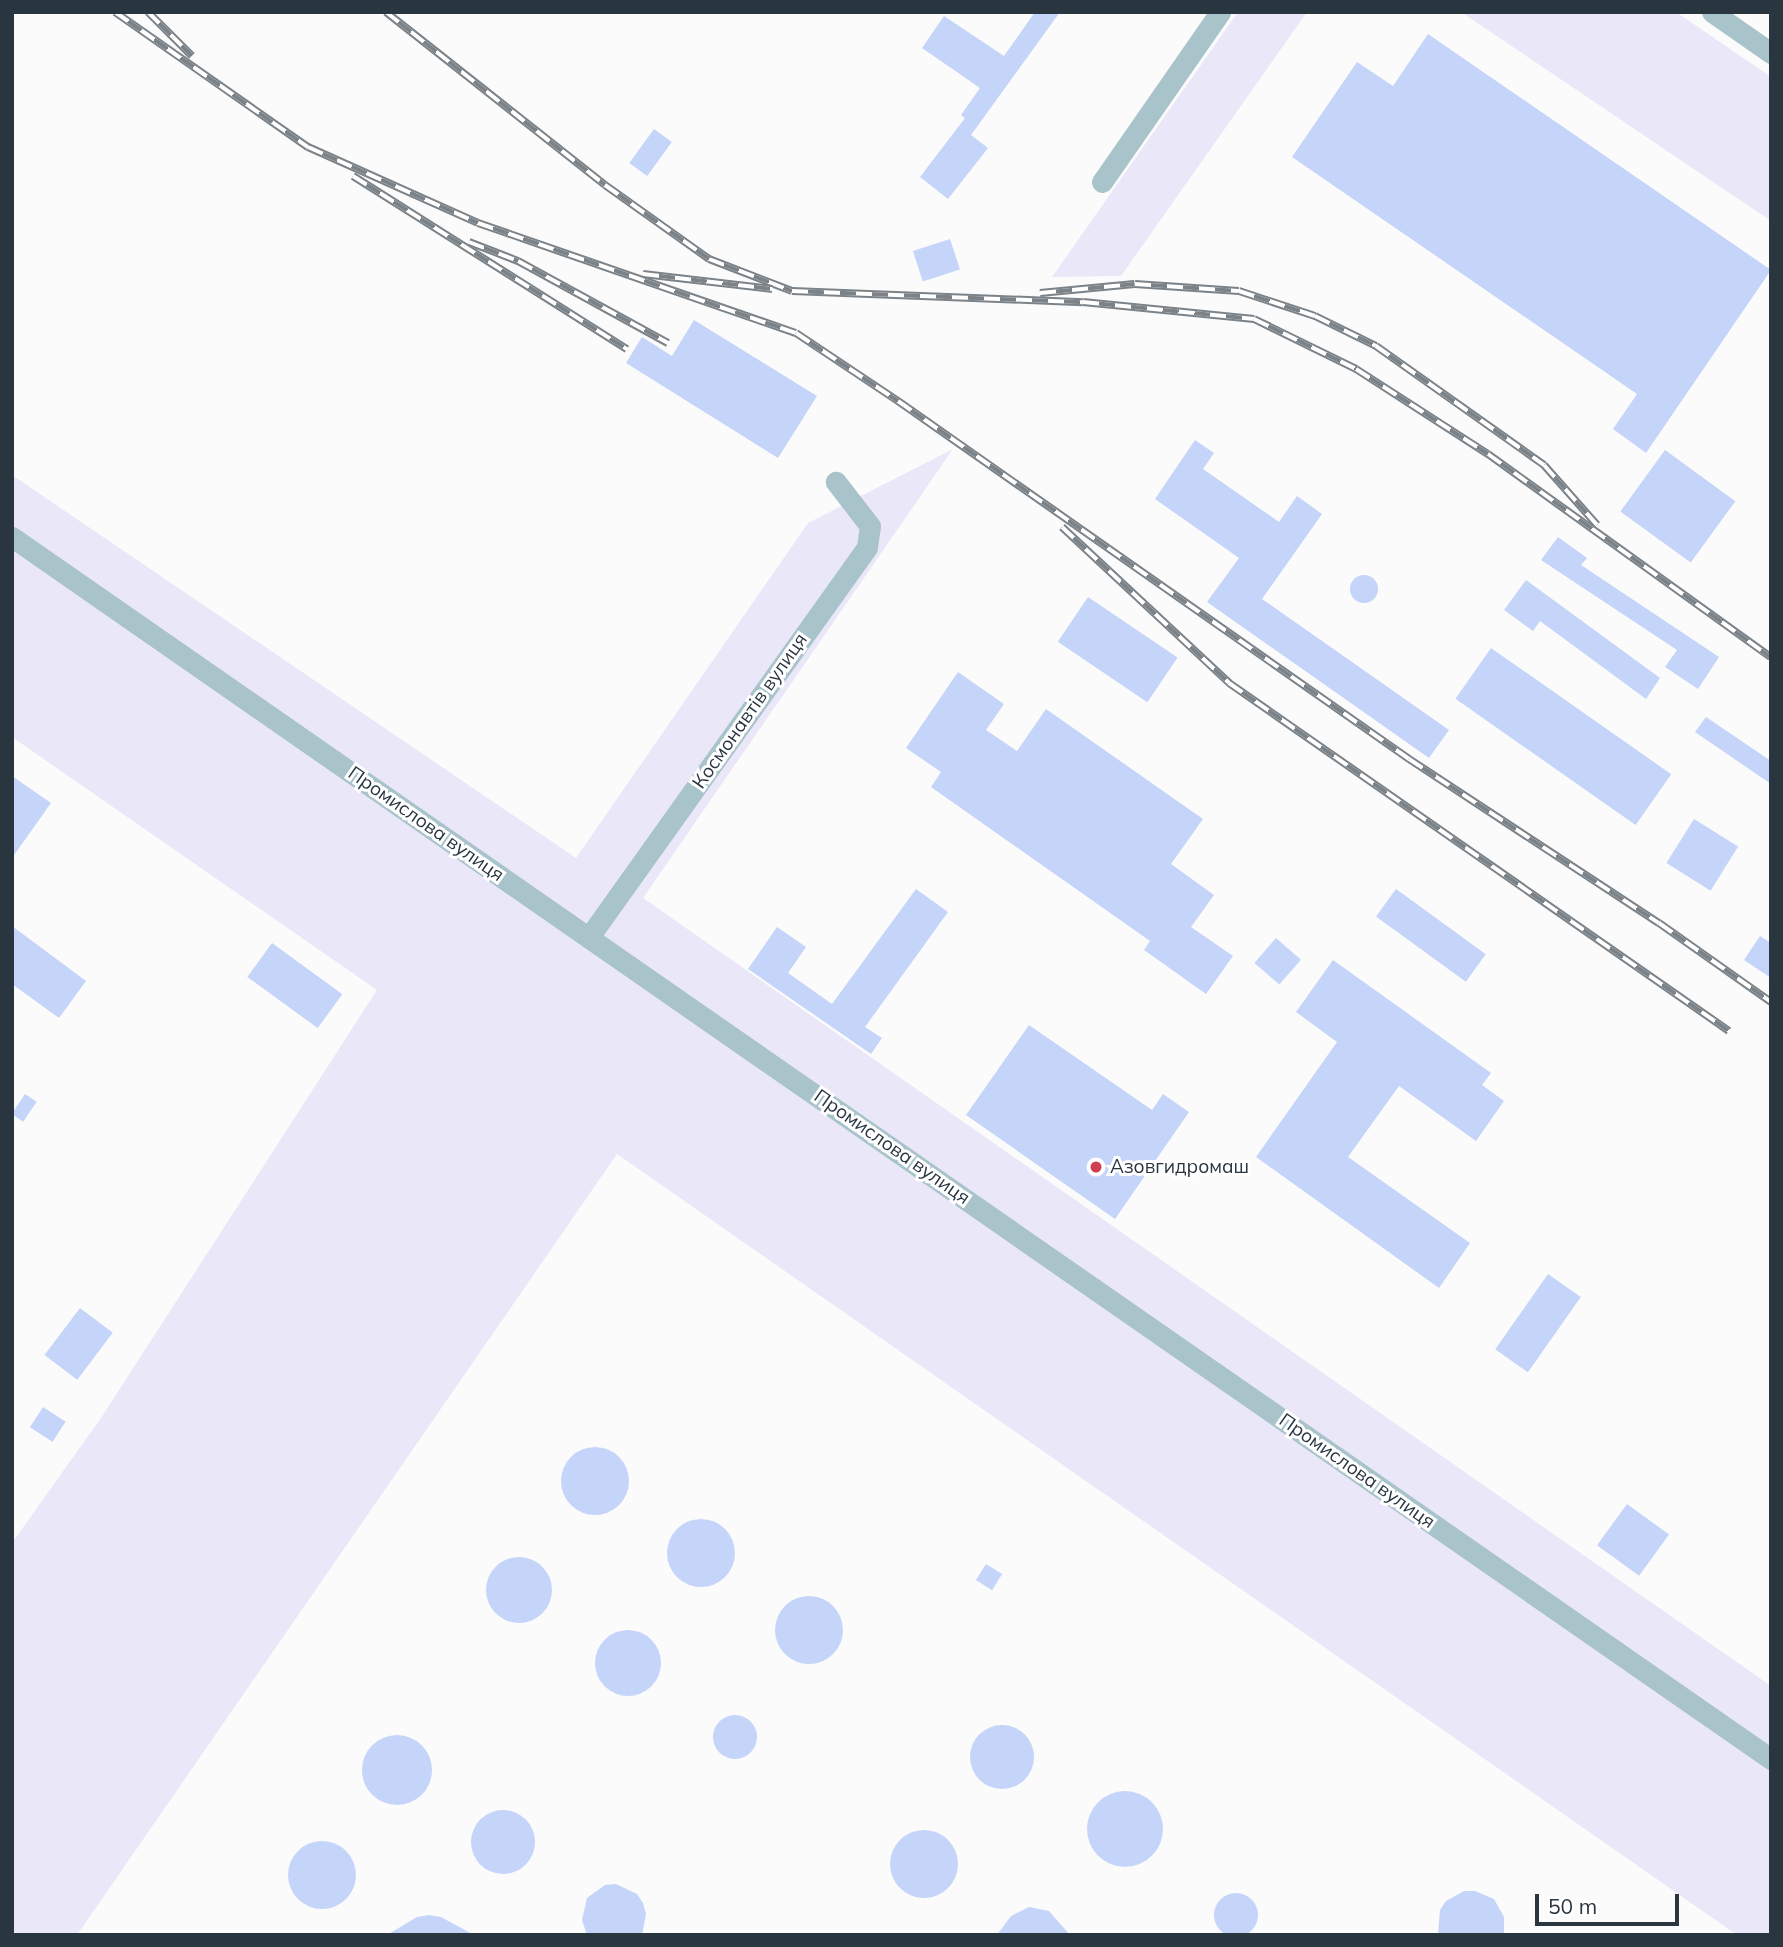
<!DOCTYPE html>
<html>
<head>
<meta charset="utf-8">
<style>
  body { margin:0 }
  #map { position:relative; width:1783px; height:1947px; overflow:hidden; background:#fbfbfb; font-family:Mulish,sans-serif }
  div>[style] { position:absolute }
  .green>* { inset:0; background:#eae7f8 }
  .building>* { inset:0; background:#c5d4f9; transform-origin:0 0 }
  .round { border-radius:50% }
  .street>* { height:21px; margin:-10.5px; padding:0 10.5px; transform-origin:10.5px; border-radius:10.5px; background:#a8c3c9 }
  .rail>* { height:8px; margin-top:-4px; transform-origin:0; background:repeating-linear-gradient(90deg,#fff 0 16px,#7b8389 0 32px); box-sizing:border-box; border-block:2px solid #7b8389 }
  .dots>* { width:19px; height:19px; translate:-50% -50%; box-sizing:border-box; border:4px solid #fff; border-radius:50% }
  span { translate:-50% -50%; white-space:nowrap; text-align:center; line-height:1.15; -webkit-text-stroke:6px #fff; paint-order:stroke }
  .street-label { font-size:19px; color:#293640 }
  .poi-label { font-size:19px; color:#293640 }
  .left { translate:0 -50%; text-align:left }
  .frame { position:absolute; inset:0; border:14px solid #293640; pointer-events:none }
  .scale { position:absolute; left:1535px; top:1894px; width:144px; height:32px; box-sizing:border-box; border:4px solid #293640; border-top:0; padding-left:9px; font-size:21px; line-height:24px; white-space:nowrap; color:#293640; -webkit-text-stroke:5px #fff; paint-order:stroke }
</style>
</head>
<body>
<div id="map">
  <div class="green">
    <div style="clip-path:polygon(1238px 12px,1307px 12px,1121px 276px,1052px 277px)"></div>
    <div style="clip-path:polygon(1461px 12px,1676px 12px,1771px 77px,1771px 221px)"></div>
    <div style="clip-path:polygon(953px 449px,643px 898px,1771px 1686px,1771px 1935px,1737px 1935px,617px 1154px,77px 1935px,12px 1935px,12px 1543px,101px 1418px,377px 990px,12px 737px,12px 475px,576px 858px,808px 523px)"></div>
  </div>
  <div class="building">
    <div style="clip-path:polygon(1035px 12px,1060px 12px,971px 135px,988px 148px,948px 199px,920px 177px,965px 118px,961px 115px,980px 88px,922px 48px,944px 16px,1004px 56px)"></div>
    <div style="clip-path:polygon(1428px 34px,1771px 270px,1646px 453px,1613px 429px,1637px 394px,1292px 157px,1357px 62px,1393px 86px)"></div>
    <div style="left:654px;top:129px;width:22px;height:42px;rotate:36deg"></div>
    <div style="left:950px;top:239px;width:32px;height:39px;rotate:72deg"></div>
    <div style="clip-path:polygon(694px 320px,817px 396px,778px 458px,626px 363px,642px 337px,672px 356px)"></div>
    <div style="clip-path:polygon(1195px 440px,1214px 453px,1203px 469px,1279px 522px,1297px 496px,1322px 514px,1262px 599px,1449px 730px,1429px 758px,1207px 602px,1239px 558px,1155px 499px)"></div>
    <div style="left:1665px;top:450px;width:87px;height:76px;rotate:36deg"></div>
    <div style="clip-path:polygon(1558px 537px,1587px 558px,1581px 565px,1719px 657px,1698px 689px,1665px 667px,1677px 650px,1541px 560px)"></div>
    <div class="round" style="left:1350px;top:575px;width:28px;height:28px"></div>
    <div style="clip-path:polygon(1526px 580px,1660px 678px,1646px 699px,1540px 621px,1533px 631px,1504px 610px)"></div>
    <div style="left:1088px;top:597px;width:108px;height:54px;rotate:34deg"></div>
    <div style="left:1491px;top:648px;width:220px;height:62px;rotate:35deg"></div>
    <div style="clip-path:polygon(958px 672px,1004px 704px,986px 730px,1017px 751px,1046px 709px,1203px 819px,1171px 864px,1214px 895px,1191px 927px,1233px 956px,1206px 994px,1144px 950px,1150px 941px,931px 787px,941px 772px,906px 748px)"></div>
    <div style="clip-path:polygon(1706px 717px,1771px 761px,1771px 784px,1695px 732px)"></div>
    <div style="clip-path:polygon(12px 776px,51px 803px,12px 858px)"></div>
    <div style="left:1694px;top:819px;width:52px;height:52px;rotate:32deg"></div>
    <div style="clip-path:polygon(916px 889px,948px 912px,865px 1027px,882px 1038px,871px 1054px,748px 969px,777px 927px,806px 947px,788px 973px,832px 1004px)"></div>
    <div style="left:1396px;top:889px;width:111px;height:34px;rotate:36deg"></div>
    <div style="clip-path:polygon(12px 926px,86px 981px,59px 1018px,12px 984px)"></div>
    <div style="clip-path:polygon(1760px 936px,1771px 943px,1771px 978px,1744px 960px)"></div>
    <div style="left:1276px;top:938px;width:33px;height:33px;rotate:41deg"></div>
    <div style="left:272px;top:943px;width:87px;height:42px;rotate:36deg"></div>
    <div style="clip-path:polygon(1333px 960px,1491px 1073px,1482px 1085px,1504px 1101px,1476px 1141px,1399px 1086px,1348px 1157px,1470px 1243px,1439px 1288px,1256px 1157px,1337px 1042px,1296px 1012px)"></div>
    <div style="clip-path:polygon(1029px 1025px,1152px 1110px,1163px 1094px,1189px 1112px,1115px 1219px,966px 1115px)"></div>
    <div style="left:25px;top:1094px;width:14px;height:24px;rotate:34deg"></div>
    <div style="left:1548px;top:1274px;width:40px;height:92px;rotate:35deg"></div>
    <div style="left:80px;top:1308px;width:41px;height:59px;rotate:37deg"></div>
    <div style="left:43px;top:1407px;width:27px;height:24px;rotate:33deg"></div>
    <div class="round" style="left:561px;top:1447px;width:68px;height:68px"></div>
    <div style="left:1627px;top:1504px;width:52px;height:51px;rotate:36deg"></div>
    <div class="round" style="left:667px;top:1519px;width:68px;height:68px"></div>
    <div class="round" style="left:486px;top:1557px;width:66px;height:66px"></div>
    <div style="left:986px;top:1564px;width:19px;height:19px;rotate:32deg"></div>
    <div class="round" style="left:775px;top:1596px;width:68px;height:68px"></div>
    <div class="round" style="left:595px;top:1630px;width:66px;height:66px"></div>
    <div class="round" style="left:713px;top:1715px;width:44px;height:44px"></div>
    <div class="round" style="left:970px;top:1725px;width:64px;height:64px"></div>
    <div class="round" style="left:362px;top:1735px;width:70px;height:70px"></div>
    <div class="round" style="left:1087px;top:1791px;width:76px;height:76px"></div>
    <div class="round" style="left:471px;top:1810px;width:64px;height:64px"></div>
    <div class="round" style="left:890px;top:1830px;width:68px;height:68px"></div>
    <div class="round" style="left:288px;top:1841px;width:68px;height:68px"></div>
    <div style="clip-path:polygon(616px 1884px,637px 1894px,643px 1903px,646px 1914px,642px 1935px,587px 1935px,582px 1920px,587px 1898px,605px 1885px)"></div>
    <div style="clip-path:polygon(1464px 1891px,1475px 1891px,1494px 1899px,1504px 1917px,1504px 1935px,1438px 1935px,1440px 1910px,1446px 1901px)"></div>
    <div class="round" style="left:1214px;top:1893px;width:44px;height:44px"></div>
    <div style="clip-path:polygon(1029px 1907px,1049px 1911px,1070px 1935px,997px 1935px,1011px 1916px)"></div>
    <div style="clip-path:polygon(429px 1915px,441px 1917px,474px 1935px,387px 1935px,417px 1917px)"></div>
  </div>
  <div class="street">
    <div style="left:1712px;top:12px;width:72px;rotate:34.8deg"></div>
    <div style="left:1102px;top:182px;width:207px;rotate:-55.2deg"></div>
    <div style="left:12px;top:537px;width:2142px;rotate:34.79deg"></div>
    <div style="left:589px;top:937px;width:479px;rotate:-54.5deg"></div>
    <div style="left:867px;top:547px;width:21px;rotate:-82deg"></div>
    <div style="left:870px;top:526px;width:56px;rotate:-127.7deg"></div>
  </div>
  <div class="rail">
    <div style="left:115px;top:12px;width:236px;rotate:35deg"></div>
    <div style="left:308px;top:147px;width:186px;rotate:24.1deg"></div>
    <div style="left:478px;top:223px;width:336px;rotate:19.1deg"></div>
    <div style="left:796px;top:333px;width:123px;rotate:33.7deg"></div>
    <div style="left:898px;top:401px;width:624px;rotate:35.01deg"></div>
    <div style="left:1409px;top:759px;width:299px;rotate:33.3deg"></div>
    <div style="left:1659px;top:923px;width:137px;rotate:35.2deg"></div>
    <div style="left:148px;top:12px;width:62px;rotate:45deg"></div>
    <div style="left:386px;top:12px;width:279px;rotate:38.3deg"></div>
    <div style="left:605px;top:185px;width:128px;rotate:35.4deg"></div>
    <div style="left:709px;top:259px;width:89px;rotate:21.1deg"></div>
    <div style="left:792px;top:291px;width:291px;rotate:2.2deg"></div>
    <div style="left:1083px;top:302px;width:172px;rotate:5.7deg"></div>
    <div style="left:1254px;top:319px;width:114px;rotate:26.1deg"></div>
    <div style="left:1356px;top:369px;width:157px;rotate:32.8deg"></div>
    <div style="left:1488px;top:454px;width:348px;rotate:35.7deg"></div>
    <div style="left:353px;top:176px;width:324px;rotate:32.3deg"></div>
    <div style="left:469px;top:242px;width:53px;rotate:21.2deg"></div>
    <div style="left:518px;top:261px;width:171px;rotate:28.7deg"></div>
    <div style="left:643px;top:274px;width:130px;rotate:6.6deg"></div>
    <div style="left:1040px;top:293px;width:95px;rotate:-5.4deg"></div>
    <div style="left:1135px;top:284px;width:104px;rotate:3.9deg"></div>
    <div style="left:1239px;top:291px;width:80px;rotate:18.2deg"></div>
    <div style="left:1315px;top:316px;width:68px;rotate:26.2deg"></div>
    <div style="left:1376px;top:346px;width:206px;rotate:35.3deg"></div>
    <div style="left:1544px;top:465px;width:80px;rotate:48.5deg"></div>
    <div style="left:1062px;top:527px;width:229px;rotate:43deg"></div>
    <div style="left:1229px;top:683px;width:609px;rotate:34.84deg"></div>
  </div>
  <div class="dots">
    <div style="left:1096px;top:1167px;background:#d03f4f"></div>
  </div>
  <div class="street-label">
    <span style="left:750px;top:711px;rotate:-55deg">Космонавтів вулиця</span>
    <span style="left:426px;top:824px;rotate:35deg">Промислова вулиця</span>
    <span style="left:892px;top:1147px;rotate:35deg">Промислова вулиця</span>
    <span style="left:1357px;top:1471px;rotate:35deg">Промислова вулиця</span>
  </div>
  <div class="poi-label">
    <span class="left" style="left:1110px;top:1167px">Азовгидромаш</span>
  </div>
  <div class="frame"></div>
  <div class="scale">50 m</div>
</div>
</body>
</html>
